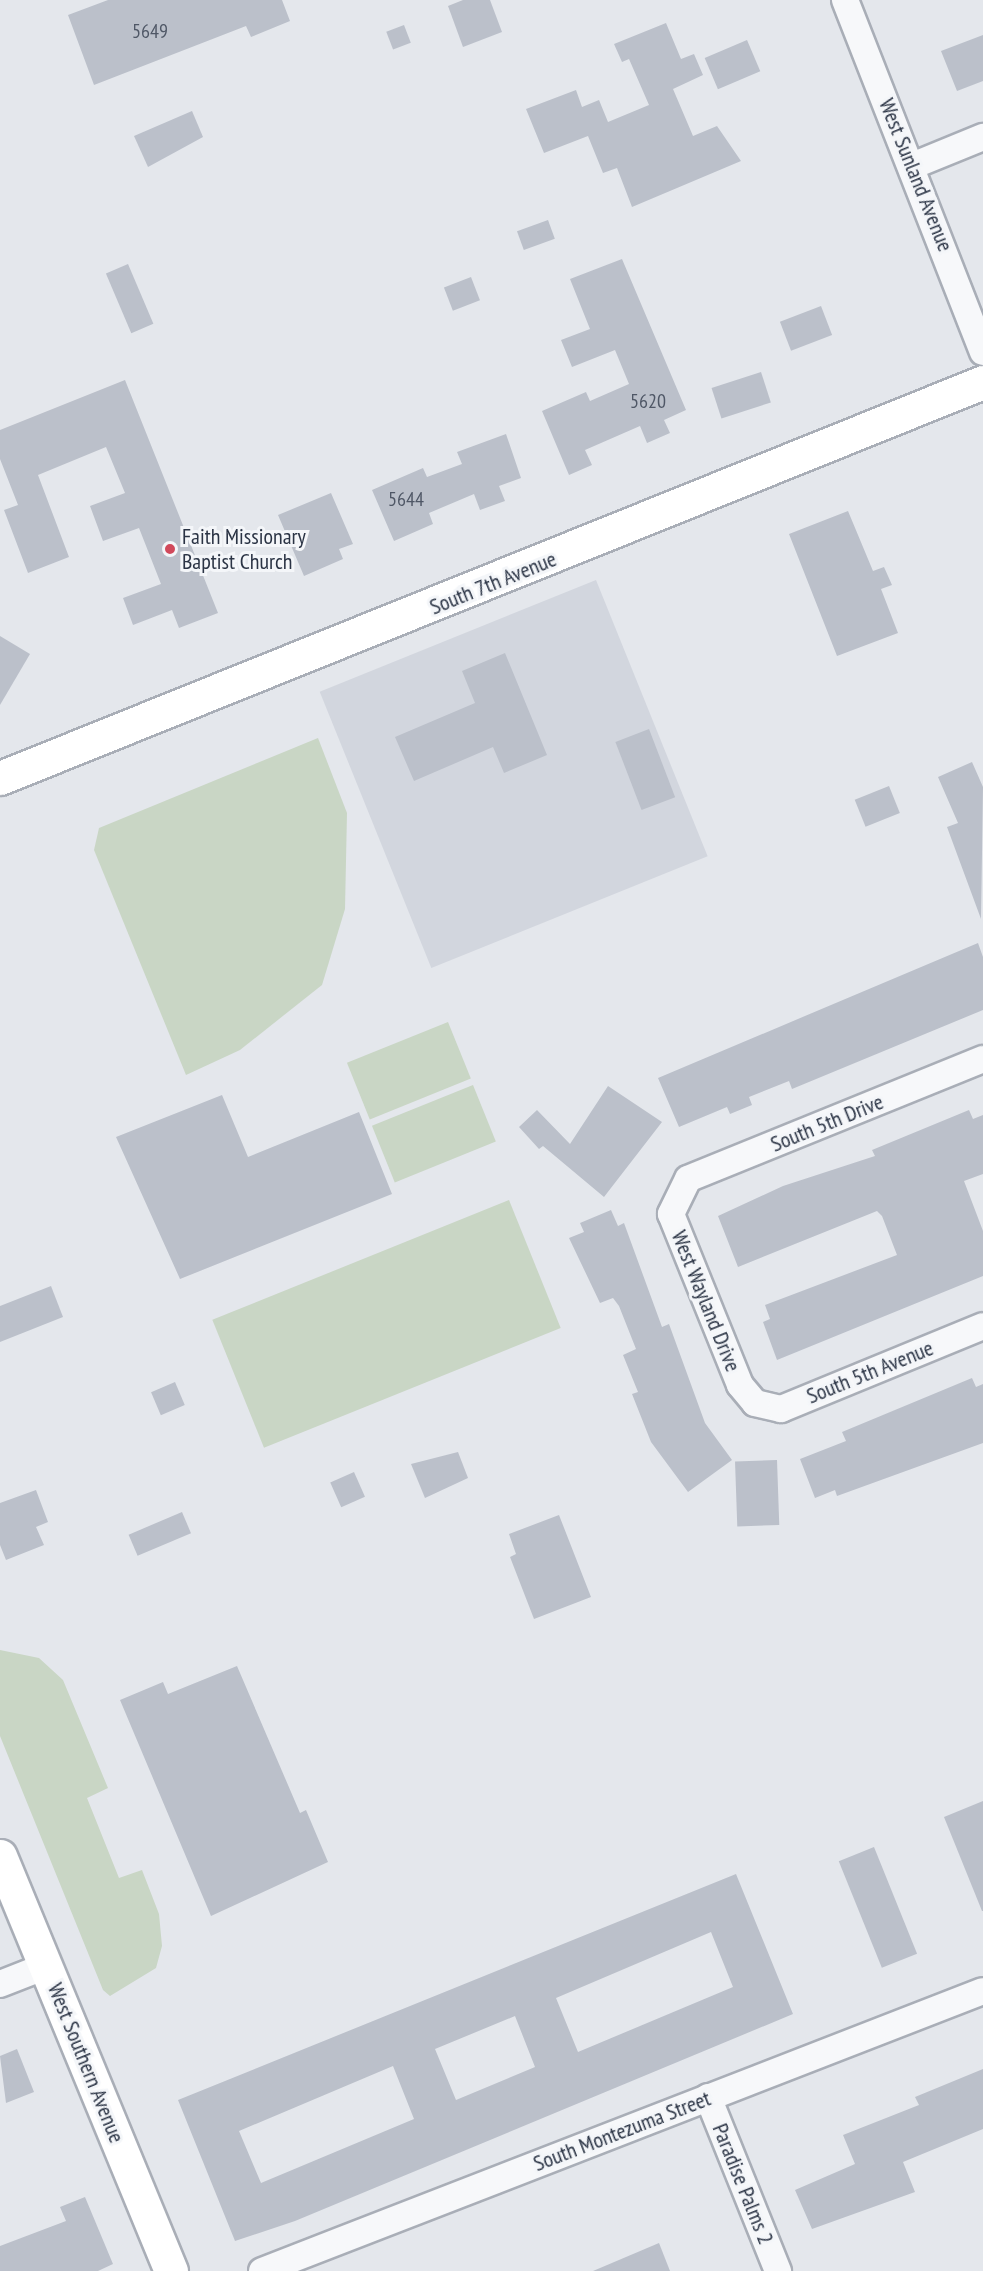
<!DOCTYPE html>
<style>
body{margin:0}
#map{position:relative;width:983px;height:2271px;overflow:hidden;background:#e4e7ec;font-family:"PT Sans Narrow",sans-serif}
div>[style]{position:absolute}
[style*='--x']{left:calc(var(--x)*1px);top:calc(var(--y)*1px);width:calc(var(--w)*1px);rotate:calc(var(--a)*1deg)}
.built>*{inset:0;background:#d2d6de;transform-origin:0 0}
.green>*{inset:0;background:#c9d6c5;transform-origin:0 0}
.building>*{inset:0;background:#bbc0ca;transform-origin:0 0}
.roads{filter:drop-shadow(2px 0 #a9aeb7) drop-shadow(-2px 0 #a9aeb7) drop-shadow(0 2px #a9aeb7) drop-shadow(0 -2px #a9aeb7)}
.street>*{height:26px;margin:-13px;padding:0 13px;transform-origin:13px;border-radius:13px;background:#f7f8fa}
.secondary>*{height:33px;margin:-16.5px;padding:0 16.5px;transform-origin:16.5px;border-radius:16.5px;background:#fff}
.dots>*{width:16px;height:16px;translate:-50% -50%;box-sizing:border-box;border:3px solid #f4f6f9;border-radius:50%}
span{translate:-50% -50%;white-space:nowrap;text-align:center;line-height:1.15;-webkit-text-stroke:6px #f4f6f9;paint-order:stroke}
.number-label{font-size:20px;color:#4f5766}
.number-label span{-webkit-text-stroke-width:0}
.street-label{font-size:22px;color:#2b3445}
.poi-label{font-size:22px;color:#2b3445}
.left{translate:0 -50%;text-align:left}
</style>
<div id="map">
<div class="built">
<i style="left:596px;top:580px;width:298px;height:298px;rotate:68deg"></i>
</div>
<div class="green">
<i style="clip-path:polygon(318px 738px,347px 813px,345px 909px,322px 985px,240px 1050px,186px 1075px,94px 850px,99px 828px)"></i>
<i style="left:448px;top:1022px;width:61px;height:109px;rotate:68deg"></i>
<i style="left:473px;top:1085px;width:61px;height:109px;rotate:68deg"></i>
<i style="left:509px;top:1200px;width:138px;height:320px;rotate:68deg"></i>
<i style="clip-path:polygon(0 1650px,39px 1658px,63px 1680px,108px 1788px,87px 1798px,119px 1878px,142px 1870px,159px 1914px,162px 1946px,156px 1968px,110px 1996px,103px 1990px,0 1736px)"></i>
</div>
<div class="building">
<i style="clip-path:polygon(108px 0,282px 0,290px 21px,251px 37px,246px 26px,94px 85px,68px 15px)"></i>
<i style="clip-path:polygon(463px 0,490px 0,502px 32px,463px 47px,448px 6px)"></i>
<i style="clip-path:polygon(666px 23px,681px 59px,694px 54px,703px 75px,673px 89px,693px 136px,717px 126px,741px 161px,632px 207px,617px 168px,603px 173px,588px 136px,544px 153px,526px 109px,576px 90px,582px 107px,599px 100px,608px 122px,649px 105px,629px 59px,622px 62px,614px 44px)"></i>
<i style="left:404px;top:25px;width:19px;height:19px;rotate:69deg"></i>
<i style="clip-path:polygon(983px 35px,983px 81px,957px 91px,941px 51px)"></i>
<i style="left:747px;top:40px;width:34px;height:46px;rotate:67deg"></i>
<i style="clip-path:polygon(192px 111px,203px 137px,148px 167px,134px 136px)"></i>
<i style="left:548px;top:220px;width:20px;height:33px;rotate:70deg"></i>
<i style="clip-path:polygon(622px 259px,686px 410px,664px 420px,670px 433px,647px 443px,640px 426px,585px 450px,592px 465px,569px 475px,542px 411px,586px 392px,590px 401px,629px 384px,615px 350px,572px 367px,561px 340px,590px 329px,570px 279px)"></i>
<i style="left:128px;top:264px;width:65px;height:24px;rotate:67deg"></i>
<i style="left:471px;top:277px;width:25px;height:29px;rotate:69deg"></i>
<i style="left:821px;top:306px;width:31px;height:44px;rotate:69deg"></i>
<i style="left:761px;top:372px;width:32px;height:52px;rotate:72deg"></i>
<i style="clip-path:polygon(125px 380px,218px 613px,179px 628px,172px 610px,133px 625px,123px 598px,161px 584px,139px 528px,103px 541px,90px 506px,125px 493px,106px 447px,38px 475px,69px 557px,28px 573px,4px 510px,18px 505px,0 459px,0 430px)"></i>
<i style="clip-path:polygon(506px 434px,521px 478px,499px 486px,505px 501px,480px 510px,474px 494px,429px 513px,433px 524px,394px 541px,372px 490px,423px 468px,427px 477px,462px 464px,457px 452px)"></i>
<i style="clip-path:polygon(331px 493px,353px 544px,339px 549px,343px 559px,304px 576px,278px 515px)"></i>
<i style="clip-path:polygon(848px 511px,873px 571px,884px 567px,892px 585px,881px 589px,898px 633px,837px 656px,789px 534px)"></i>
<i style="clip-path:polygon(0 636px,30px 654px,0 705px)"></i>
<i style="clip-path:polygon(505px 653px,547px 755px,504px 773px,493px 747px,414px 781px,395px 737px,475px 703px,462px 671px)"></i>
<i style="left:649px;top:729px;width:73px;height:36px;rotate:69deg"></i>
<i style="clip-path:polygon(972px 762px,983px 787px,981px 919px,947px 827px,958px 823px,938px 777px)"></i>
<i style="left:889px;top:786px;width:29px;height:37px;rotate:68deg"></i>
<i style="clip-path:polygon(978px 943px,983px 957px,983px 1010px,792px 1089px,789px 1081px,749px 1097px,752px 1105px,730px 1114px,727px 1107px,679px 1127px,658px 1078px)"></i>
<i style="clip-path:polygon(608px 1086px,662px 1122px,604px 1197px,543px 1146px,539px 1149px,519px 1127px,537px 1110px,570px 1144px)"></i>
<i style="clip-path:polygon(222px 1095px,248px 1157px,359px 1112px,392px 1194px,180px 1279px,116px 1137px)"></i>
<i style="clip-path:polygon(969px 1110px,973px 1119px,983px 1115px,983px 1174px,964px 1181px,983px 1231px,983px 1276px,777px 1360px,763px 1322px,770px 1319px,765px 1305px,897px 1255px,882px 1216px,877px 1211px,738px 1267px,718px 1216px,783px 1186px,875px 1156px,872px 1150px)"></i>
<i style="clip-path:polygon(611px 1210px,618px 1226px,624px 1223px,662px 1327px,669px 1324px,705px 1423px,732px 1460px,688px 1492px,651px 1442px,632px 1394px,638px 1392px,623px 1355px,636px 1349px,619px 1306px,613px 1298px,600px 1303px,569px 1238px,584px 1232px,580px 1223px)"></i>
<i style="clip-path:polygon(51px 1286px,63px 1317px,0 1342px,0 1306px)"></i>
<i style="clip-path:polygon(972px 1378px,976px 1387px,983px 1384px,983px 1443px,837px 1496px,835px 1490px,815px 1498px,800px 1459px,846px 1441px,842px 1432px)"></i>
<i style="left:175px;top:1382px;width:25px;height:26px;rotate:67deg"></i>
<i style="clip-path:polygon(458px 1452px,468px 1478px,425px 1498px,411px 1464px)"></i>
<i style="left:777px;top:1460px;width:65px;height:42px;rotate:88deg"></i>
<i style="left:354px;top:1472px;width:27px;height:26px;rotate:66deg"></i>
<i style="clip-path:polygon(36px 1490px,48px 1522px,36px 1527px,44px 1545px,6px 1560px,0 1545px,0 1503px)"></i>
<i style="left:182px;top:1512px;width:23px;height:58px;rotate:67deg"></i>
<i style="clip-path:polygon(559px 1515px,591px 1597px,534px 1619px,510px 1557px,516px 1554px,509px 1534px)"></i>
<i style="clip-path:polygon(237px 1666px,300px 1813px,306px 1810px,328px 1862px,211px 1916px,120px 1700px,163px 1682px,168px 1694px)"></i>
<i style="clip-path:polygon(983px 1801px,983px 1911px,982px 1911px,944px 1817px)"></i>
<i style="left:874px;top:1847px;width:115px;height:38px;rotate:68deg"></i>
<i style="clip-path:polygon(evenodd,736px 1874px,793px 2014px,295px 2221px,235px 2241px,178px 2100px,736px 1874px,711px 1932px,733px 1987px,578px 2052px,556px 1998px,711px 1932px,736px 1874px,515px 2016px,535px 2067px,456px 2100px,435px 2049px,515px 2016px,736px 1874px,393px 2066px,414px 2119px,261px 2183px,239px 2131px,393px 2066px)"></i>
<i style="clip-path:polygon(17px 2049px,34px 2092px,6px 2103px,0 2056px)"></i>
<i style="clip-path:polygon(983px 2069px,983px 2129px,903px 2162px,915px 2192px,812px 2229px,795px 2190px,855px 2164px,843px 2135px,919px 2105px,915px 2097px)"></i>
<i style="clip-path:polygon(85px 2197px,113px 2264px,98px 2271px,0 2271px,0 2246px,66px 2221px,60px 2207px)"></i>
<i style="clip-path:polygon(659px 2243px,670px 2271px,593px 2271px)"></i>
</div>
<div class="roads">
<div class="street">
<i style="--x:845;--y:0;--w:378;--a:68.6"></i>
<i style="--x:912;--y:166;--w:77;--a:-22.2"></i>
<i style="--x:983;--y:1059;--w:318;--a:157.9"></i>
<i style="--x:688;--y:1179;--w:39;--a:116"></i>
<i style="--x:671;--y:1214;--w:184;--a:68"></i>
<i style="--x:740;--y:1385;--w:23;--a:50"></i>
<i style="--x:755;--y:1403;--w:27;--a:13"></i>
<i style="--x:781;--y:1409;--w:218;--a:-22.3"></i>
<i style="--x:0;--y:1984;--w:49;--a:-21.4"></i>
<i style="--x:708;--y:2097;--w:188;--a:68.1"></i>
<i style="--x:262;--y:2271;--w:773;--a:-21.22"></i>
</div>
<div class="secondary">
<i style="--x:0;--y:778;--w:1060;--a:-21.94"></i>
<i style="--x:0;--y:1856;--w:449;--a:67.6"></i>
</div>
</div>
<div class="dots">
<i style="left:170px;top:549px;background:#d1495b"></i>
</div>
<div class="number-label">
<span style="left:150px;top:31px">5649</span>
<span style="left:648px;top:401px">5620</span>
<span style="left:406px;top:499px">5644</span>
</div>
<div class="street-label">
<span style="left:916px;top:175px;rotate:68deg">West Sunland Avenue</span>
<span style="left:493px;top:583px;rotate:-22deg">South 7th Avenue</span>
<span style="left:827px;top:1123px;rotate:-22deg">South 5th Drive</span>
<span style="left:706px;top:1301px;rotate:68deg">West Wayland Drive</span>
<span style="left:870px;top:1372px;rotate:-22deg">South 5th Avenue</span>
<span style="left:86px;top:2063px;rotate:68deg">West Southern Avenue</span>
<span style="left:622px;top:2131px;rotate:-21deg">South Montezuma Street</span>
<span style="left:743px;top:2184px;rotate:68deg">Paradise Palms 2</span>
</div>
<div class="poi-label">
<span class="left" style="left:182px;top:549px">Faith Missionary<br>Baptist Church</span>
</div>
</div>
